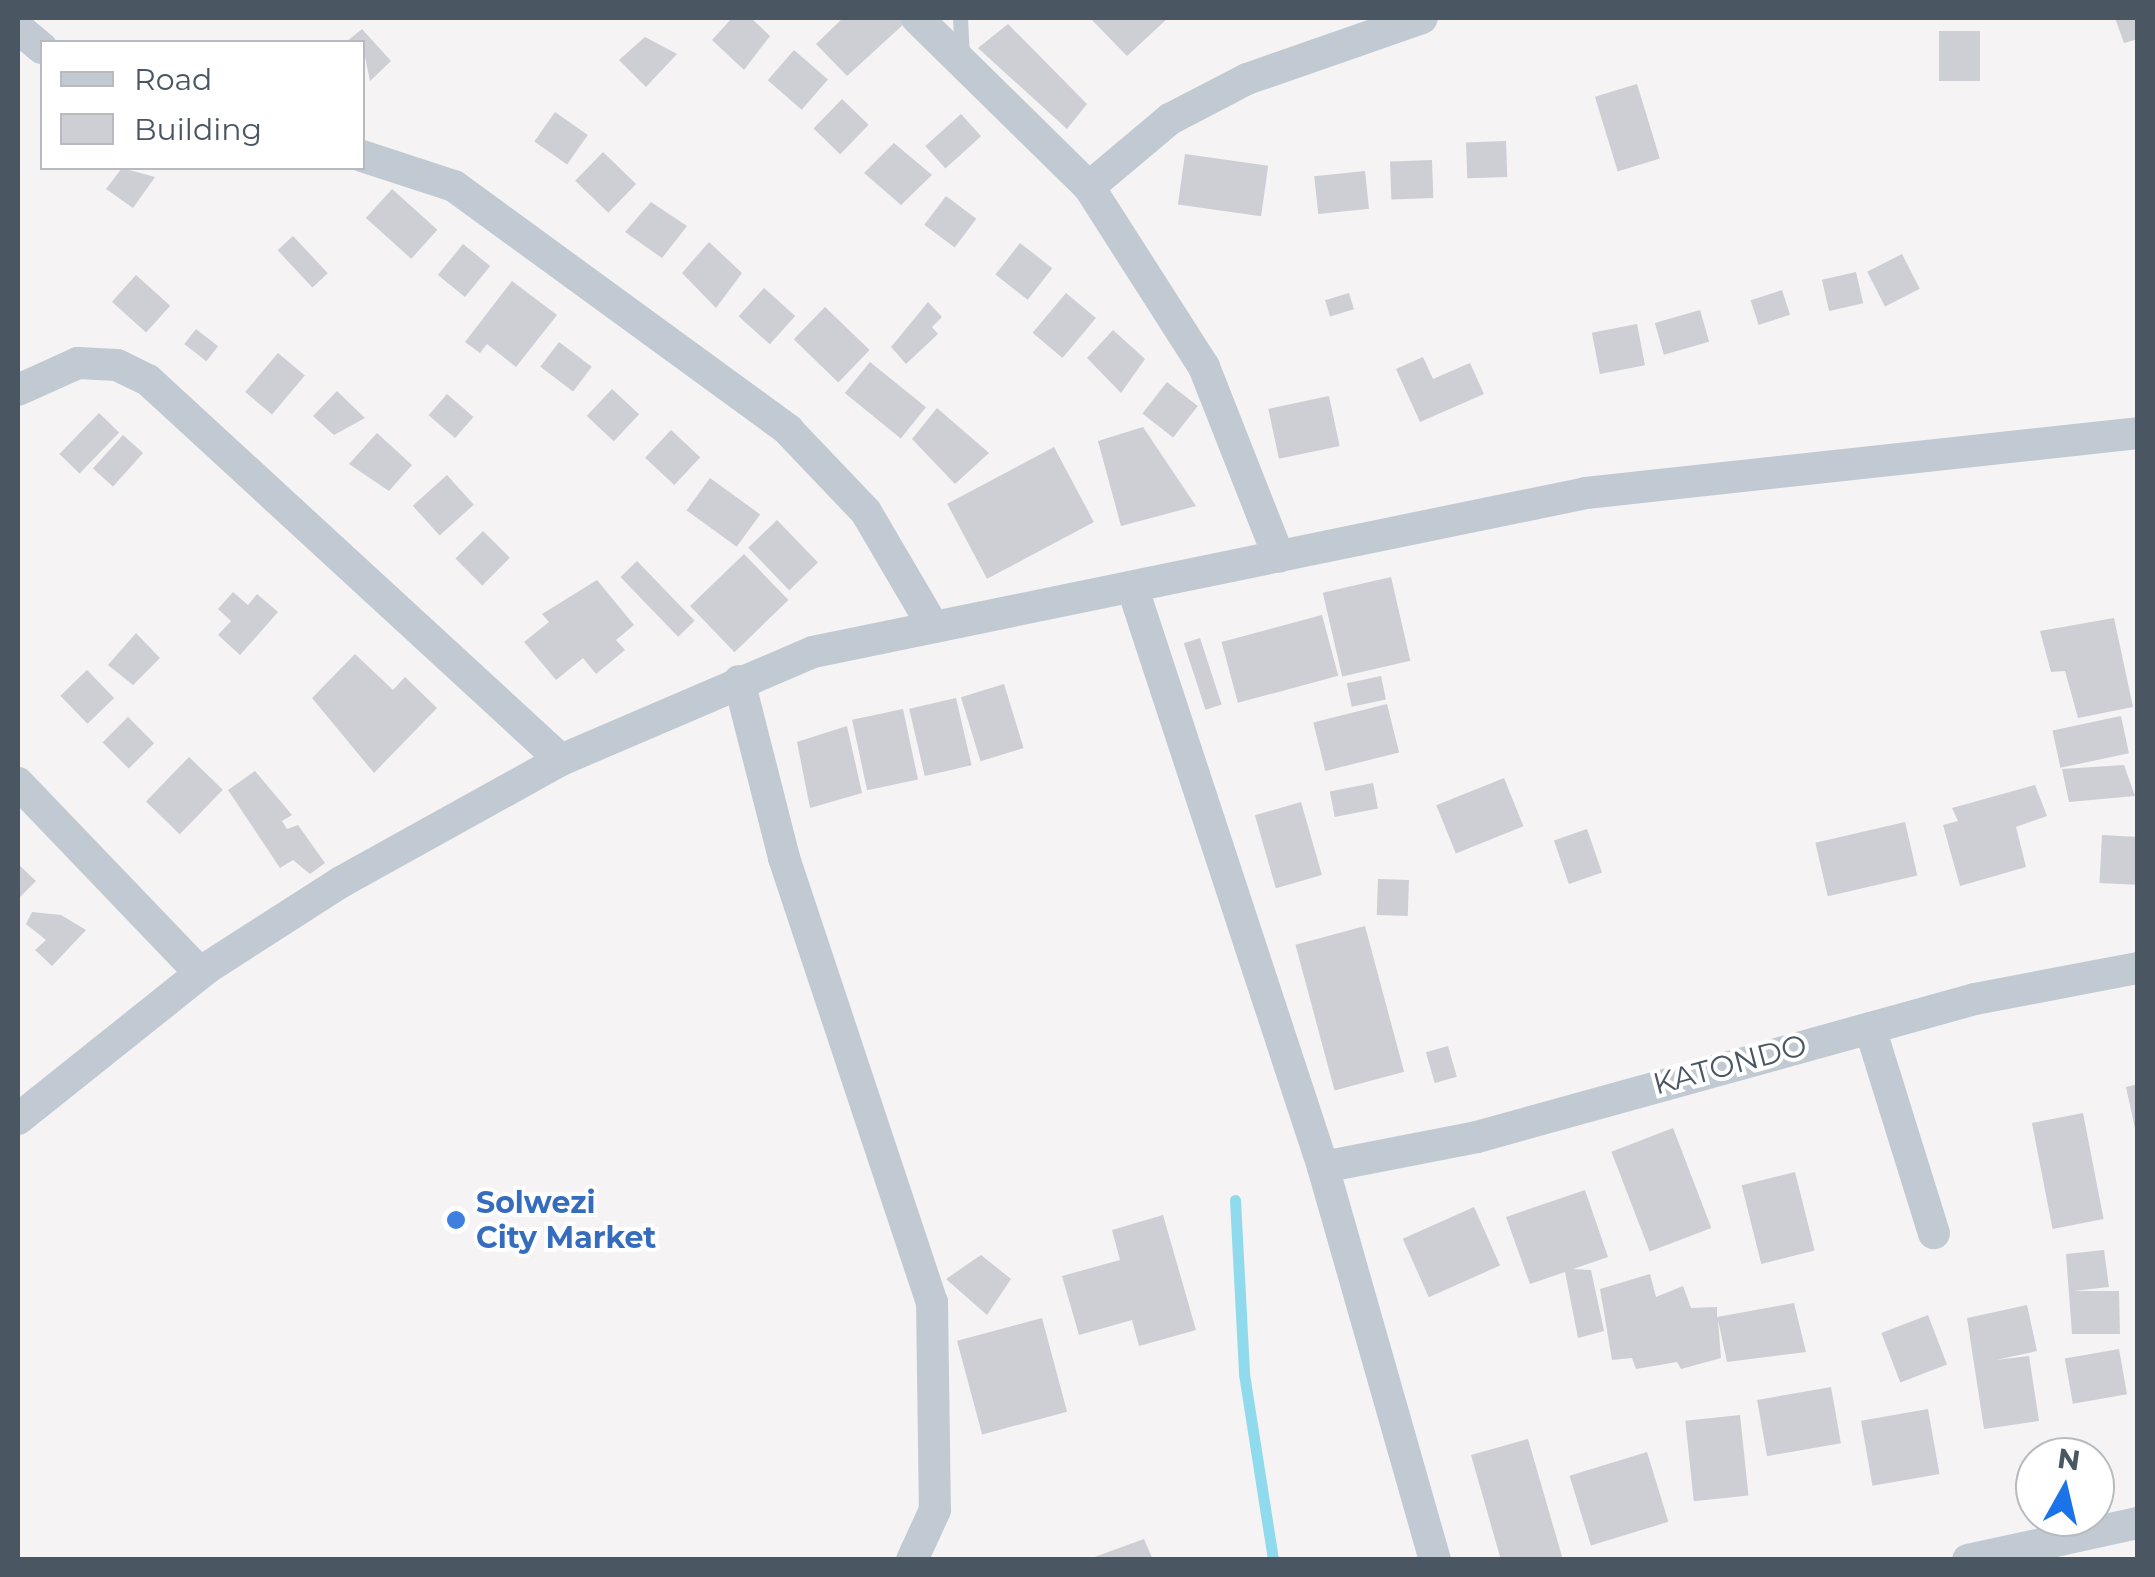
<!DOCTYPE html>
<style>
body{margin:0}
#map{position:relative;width:2155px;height:1577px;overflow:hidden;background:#f5f3f3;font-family:Montserrat,sans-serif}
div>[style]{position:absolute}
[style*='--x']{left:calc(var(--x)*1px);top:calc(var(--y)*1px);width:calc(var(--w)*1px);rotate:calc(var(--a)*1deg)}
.stream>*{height:11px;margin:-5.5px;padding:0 5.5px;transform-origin:5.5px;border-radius:5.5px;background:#90daee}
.building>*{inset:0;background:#cdcfd5;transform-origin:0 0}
.lane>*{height:15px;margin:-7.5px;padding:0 7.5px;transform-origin:7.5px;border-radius:7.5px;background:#c1cad2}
.street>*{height:32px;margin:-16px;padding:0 16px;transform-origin:16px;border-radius:16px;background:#c1cad2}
.dots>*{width:28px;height:28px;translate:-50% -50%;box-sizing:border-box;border:5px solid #fff;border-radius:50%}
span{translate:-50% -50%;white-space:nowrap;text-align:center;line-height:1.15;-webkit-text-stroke:8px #fff;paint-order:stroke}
.street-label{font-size:30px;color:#4a5661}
.shop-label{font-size:30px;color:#366cbe;font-weight:700}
.left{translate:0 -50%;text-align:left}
.frame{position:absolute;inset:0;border:20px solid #4a5661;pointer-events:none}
.legend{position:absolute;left:40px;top:40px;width:325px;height:130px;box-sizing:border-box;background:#fff;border:2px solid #b7bbc0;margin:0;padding:12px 18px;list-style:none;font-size:30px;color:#4a5661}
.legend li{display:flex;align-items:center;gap:20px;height:50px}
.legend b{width:50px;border:2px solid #b7bbc0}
.north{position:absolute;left:2015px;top:1437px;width:100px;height:100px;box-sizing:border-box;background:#fff;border:2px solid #b7bbc0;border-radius:50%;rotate:8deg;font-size:28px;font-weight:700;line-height:40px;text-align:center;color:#4a5661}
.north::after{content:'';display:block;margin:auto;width:35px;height:45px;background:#1a73e8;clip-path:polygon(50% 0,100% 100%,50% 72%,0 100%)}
</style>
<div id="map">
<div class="stream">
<i style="--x:1235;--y:1200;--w:174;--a:87"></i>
<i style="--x:1244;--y:1374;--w:188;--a:81.1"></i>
</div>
<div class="building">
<i style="clip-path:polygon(732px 18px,751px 18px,770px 36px,744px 70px,712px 40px)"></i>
<i style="clip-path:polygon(843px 18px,898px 18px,905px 23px,847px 76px,816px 44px)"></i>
<i style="clip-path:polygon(1090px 18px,1168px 18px,1127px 56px)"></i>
<i style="clip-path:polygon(2115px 18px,2138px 18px,2138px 39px,2124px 43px)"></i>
<i style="clip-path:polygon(1008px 24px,1087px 104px,1067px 129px,978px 48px)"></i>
<i style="clip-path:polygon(362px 29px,391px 61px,370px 81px,362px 42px,346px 42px)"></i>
<i style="left:1939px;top:31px;width:41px;height:50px"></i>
<i style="clip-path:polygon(645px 37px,677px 54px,646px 87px,619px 60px)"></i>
<i style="left:794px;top:50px;width:45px;height:40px;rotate:41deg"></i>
<i style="left:1637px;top:84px;width:78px;height:44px;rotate:73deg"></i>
<i style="left:842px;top:99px;width:37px;height:41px;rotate:44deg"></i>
<i style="left:555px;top:112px;width:40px;height:36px;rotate:35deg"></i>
<i style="left:961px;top:114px;width:30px;height:48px;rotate:48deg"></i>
<i style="left:1506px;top:141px;width:36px;height:40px;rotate:88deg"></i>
<i style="clip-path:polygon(894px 143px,932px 175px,901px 205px,864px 173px)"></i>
<i style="left:603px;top:152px;width:46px;height:40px;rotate:44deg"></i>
<i style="left:1185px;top:154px;width:84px;height:51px;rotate:8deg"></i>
<i style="left:1432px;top:160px;width:38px;height:42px;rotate:88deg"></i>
<i style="clip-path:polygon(122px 168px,155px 177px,133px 208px,106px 189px)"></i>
<i style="left:1365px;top:171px;width:38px;height:51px;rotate:84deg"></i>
<i style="left:392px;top:189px;width:61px;height:39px;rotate:42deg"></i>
<i style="left:946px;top:196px;width:38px;height:36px;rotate:37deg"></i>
<i style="clip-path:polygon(651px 202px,687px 226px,662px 258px,625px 232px)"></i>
<i style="left:293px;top:236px;width:51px;height:21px;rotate:47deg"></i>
<i style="clip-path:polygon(709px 242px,742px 273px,716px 308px,682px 273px)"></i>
<i style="left:1020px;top:243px;width:41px;height:40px;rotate:38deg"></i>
<i style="left:463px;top:244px;width:35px;height:40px;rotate:39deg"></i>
<i style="left:1902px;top:254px;width:39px;height:39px;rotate:63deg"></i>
<i style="left:1856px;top:272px;width:32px;height:35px;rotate:77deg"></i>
<i style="left:136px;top:275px;width:46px;height:36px;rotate:42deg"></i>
<i style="clip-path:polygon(512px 281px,557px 315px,516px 367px,487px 344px,480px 353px,465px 342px)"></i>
<i style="left:764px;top:288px;width:42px;height:38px;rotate:42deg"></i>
<i style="left:1782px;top:290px;width:26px;height:33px;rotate:72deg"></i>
<i style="left:1066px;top:293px;width:39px;height:52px;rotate:40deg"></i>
<i style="left:1349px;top:293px;width:17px;height:25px;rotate:73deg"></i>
<i style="clip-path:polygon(928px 302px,942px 317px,932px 327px,938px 334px,906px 364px,891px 347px)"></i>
<i style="left:825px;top:307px;width:62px;height:45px;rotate:44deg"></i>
<i style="left:1700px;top:310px;width:33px;height:47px;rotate:74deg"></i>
<i style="left:1637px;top:324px;width:42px;height:46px;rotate:79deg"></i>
<i style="left:196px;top:329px;width:28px;height:19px;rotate:38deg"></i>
<i style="clip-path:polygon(1113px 330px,1145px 359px,1121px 393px,1087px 358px)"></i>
<i style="left:559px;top:342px;width:41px;height:31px;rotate:37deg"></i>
<i style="left:278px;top:353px;width:35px;height:51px;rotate:40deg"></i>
<i style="clip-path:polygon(1423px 357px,1433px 379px,1470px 363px,1484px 394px,1420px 422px,1396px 369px)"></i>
<i style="left:870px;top:362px;width:72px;height:40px;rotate:39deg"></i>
<i style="left:1167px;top:382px;width:39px;height:40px;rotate:38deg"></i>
<i style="left:612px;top:389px;width:37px;height:37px;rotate:43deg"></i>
<i style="clip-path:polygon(337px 391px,365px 418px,334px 435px,313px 416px)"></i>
<i style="left:447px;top:394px;width:35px;height:28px;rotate:41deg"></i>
<i style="left:1329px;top:396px;width:51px;height:62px;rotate:78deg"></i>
<i style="clip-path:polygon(937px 408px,989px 453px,955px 484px,912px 439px)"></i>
<i style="left:99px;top:413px;width:28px;height:57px;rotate:44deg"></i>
<i style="clip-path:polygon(1143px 427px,1196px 506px,1121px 526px,1098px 441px)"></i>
<i style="left:671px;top:430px;width:40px;height:38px;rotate:43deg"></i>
<i style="clip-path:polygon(377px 433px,412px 465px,389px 491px,349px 464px)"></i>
<i style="left:123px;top:435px;width:27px;height:45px;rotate:42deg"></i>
<i style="left:1054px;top:447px;width:85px;height:121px;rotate:62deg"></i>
<i style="left:447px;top:475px;width:40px;height:46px;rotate:48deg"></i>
<i style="left:710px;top:478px;width:62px;height:40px;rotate:36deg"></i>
<i style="left:777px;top:520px;width:59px;height:40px;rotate:46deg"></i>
<i style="left:483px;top:531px;width:38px;height:39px;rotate:45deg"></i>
<i style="left:744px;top:554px;width:64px;height:75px;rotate:46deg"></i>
<i style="left:637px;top:561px;width:83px;height:23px;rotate:46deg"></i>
<i style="left:1391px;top:577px;width:86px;height:70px;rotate:77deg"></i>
<i style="clip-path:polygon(597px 580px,634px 625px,616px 640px,625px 650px,596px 674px,583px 658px,556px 680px,524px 642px,549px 622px,542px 614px)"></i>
<i style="clip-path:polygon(233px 592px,248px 605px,257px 594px,278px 612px,240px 655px,218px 635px,231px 621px,218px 609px)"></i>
<i style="left:1322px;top:615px;width:63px;height:104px;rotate:75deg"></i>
<i style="clip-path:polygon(2114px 618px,2133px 707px,2078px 718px,2065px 671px,2051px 672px,2040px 631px)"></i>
<i style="clip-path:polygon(136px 633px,160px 658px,133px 685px,108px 665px)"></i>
<i style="left:1200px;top:638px;width:70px;height:17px;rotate:72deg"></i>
<i style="clip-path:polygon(355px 654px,393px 690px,405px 677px,437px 708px,374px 773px,312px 698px)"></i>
<i style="left:87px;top:670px;width:39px;height:37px;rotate:46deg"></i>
<i style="left:1381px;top:676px;width:24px;height:35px;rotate:78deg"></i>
<i style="left:1004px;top:684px;width:67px;height:45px;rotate:73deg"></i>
<i style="left:956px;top:698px;width:69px;height:48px;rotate:77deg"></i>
<i style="left:1387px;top:704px;width:50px;height:76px;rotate:76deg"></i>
<i style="left:903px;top:709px;width:72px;height:52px;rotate:78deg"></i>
<i style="left:2121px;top:716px;width:38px;height:70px;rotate:78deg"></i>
<i style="left:128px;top:717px;width:37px;height:36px;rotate:45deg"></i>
<i style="clip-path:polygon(847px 726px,862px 793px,810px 808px,797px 742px)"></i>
<i style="left:189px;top:757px;width:47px;height:62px;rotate:44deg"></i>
<i style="clip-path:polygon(2124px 765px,2135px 796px,2069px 802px,2062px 769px)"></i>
<i style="clip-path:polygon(255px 771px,292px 815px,282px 821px,287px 829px,298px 825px,325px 863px,310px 874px,293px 860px,280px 868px,228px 790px)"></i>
<i style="left:1504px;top:778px;width:52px;height:73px;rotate:68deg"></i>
<i style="left:1373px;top:783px;width:26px;height:44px;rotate:79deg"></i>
<i style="clip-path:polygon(2035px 785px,2047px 816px,2016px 827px,2026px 867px,1960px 886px,1943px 825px,1958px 821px,1952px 808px)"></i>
<i style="left:1301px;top:802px;width:76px;height:48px;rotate:74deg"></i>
<i style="left:1905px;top:822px;width:55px;height:92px;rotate:77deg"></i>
<i style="left:1587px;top:829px;width:46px;height:35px;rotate:71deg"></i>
<i style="left:2102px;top:835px;width:36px;height:48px;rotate:3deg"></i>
<i style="clip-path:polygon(18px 864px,36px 881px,18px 899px)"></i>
<i style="left:1378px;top:879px;width:31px;height:36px;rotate:2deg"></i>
<i style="clip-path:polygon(32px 912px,61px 915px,86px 930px,52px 966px,35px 950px,46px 940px,26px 924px)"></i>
<i style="left:1365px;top:926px;width:151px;height:72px;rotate:75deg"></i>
<i style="left:1448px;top:1046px;width:32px;height:23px;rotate:74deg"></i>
<i style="clip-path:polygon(2138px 1084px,2138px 1133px,2136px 1133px,2126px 1087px)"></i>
<i style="left:2083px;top:1113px;width:108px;height:52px;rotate:79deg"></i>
<i style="left:1673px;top:1128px;width:107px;height:66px;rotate:69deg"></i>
<i style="left:1795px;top:1172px;width:81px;height:55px;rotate:76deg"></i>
<i style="clip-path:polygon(1585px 1190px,1608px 1257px,1573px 1269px,1591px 1270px,1604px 1331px,1578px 1338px,1565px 1272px,1530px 1284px,1506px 1217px)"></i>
<i style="left:1474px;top:1207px;width:64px;height:78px;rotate:66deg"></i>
<i style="clip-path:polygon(1163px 1215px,1196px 1330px,1139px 1346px,1132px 1320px,1079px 1335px,1062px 1276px,1120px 1260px,1112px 1230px)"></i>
<i style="clip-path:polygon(2104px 1250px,2109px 1287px,2074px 1291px,2119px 1291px,2120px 1334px,2072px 1334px,2066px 1254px)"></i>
<i style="clip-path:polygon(981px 1255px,1011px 1279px,987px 1315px,946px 1279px)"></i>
<i style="clip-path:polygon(1650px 1274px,1656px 1297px,1683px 1286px,1691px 1308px,1717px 1307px,1717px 1317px,1794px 1303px,1806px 1352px,1727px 1362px,1718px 1320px,1721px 1358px,1681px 1369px,1677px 1362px,1636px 1369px,1632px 1358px,1612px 1360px,1600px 1289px)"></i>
<i style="clip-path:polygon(2027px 1305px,2037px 1351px,1996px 1360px,2029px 1356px,2039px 1421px,1984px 1429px,1967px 1318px)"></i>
<i style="left:1928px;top:1315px;width:53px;height:50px;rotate:69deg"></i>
<i style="left:1042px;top:1318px;width:97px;height:88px;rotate:75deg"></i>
<i style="left:2119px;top:1349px;width:46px;height:55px;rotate:80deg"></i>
<i style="left:1831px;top:1387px;width:57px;height:75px;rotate:80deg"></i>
<i style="left:1928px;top:1409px;width:66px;height:68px;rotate:80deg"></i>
<i style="left:1740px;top:1415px;width:81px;height:55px;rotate:84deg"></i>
<i style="clip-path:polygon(1528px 1439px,1563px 1560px,1501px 1560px,1471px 1455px)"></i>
<i style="left:1647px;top:1452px;width:73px;height:81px;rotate:73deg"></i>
<i style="clip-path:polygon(1144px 1539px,1153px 1560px,1090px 1560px,1089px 1559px)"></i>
</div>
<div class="lane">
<i style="--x:960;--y:18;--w:40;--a:87.1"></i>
</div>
<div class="street">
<i style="--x:917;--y:18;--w:241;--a:44.5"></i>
<i style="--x:1089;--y:187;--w:214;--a:57.4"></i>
<i style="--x:1204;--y:367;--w:204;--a:68.5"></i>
<i style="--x:18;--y:28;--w:31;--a:40"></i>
<i style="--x:362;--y:156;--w:97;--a:18.1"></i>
<i style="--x:454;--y:186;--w:414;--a:36.1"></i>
<i style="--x:788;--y:430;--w:113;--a:46.4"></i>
<i style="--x:866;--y:512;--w:132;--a:59.6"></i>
<i style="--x:1089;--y:187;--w:106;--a:-40"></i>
<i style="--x:1170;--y:119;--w:87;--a:-27.5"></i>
<i style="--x:1247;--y:79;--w:185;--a:-19.2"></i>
<i style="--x:18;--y:390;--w:66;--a:-24.2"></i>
<i style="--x:78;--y:363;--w:39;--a:3"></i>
<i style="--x:117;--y:365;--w:34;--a:26"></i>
<i style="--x:148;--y:380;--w:561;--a:42.62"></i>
<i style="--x:1133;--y:589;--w:608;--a:71.8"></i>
<i style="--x:1323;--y:1167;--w:409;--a:74.1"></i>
<i style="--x:739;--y:681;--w:183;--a:75.7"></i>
<i style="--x:784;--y:858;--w:468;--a:71.6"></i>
<i style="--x:932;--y:1302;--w:208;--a:89.2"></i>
<i style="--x:935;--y:1510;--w:55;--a:114.7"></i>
<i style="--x:18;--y:783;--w:263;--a:46.2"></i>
<i style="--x:1870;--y:1028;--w:215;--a:72.7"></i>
<i style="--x:18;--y:1119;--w:242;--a:-38.6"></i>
<i style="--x:207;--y:968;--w:159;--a:-32.7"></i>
<i style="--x:341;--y:882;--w:252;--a:-29"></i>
<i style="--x:561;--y:760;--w:274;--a:-23.2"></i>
<i style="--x:813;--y:652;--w:789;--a:-11.62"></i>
<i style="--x:1586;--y:493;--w:555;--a:-6.2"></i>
<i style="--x:1323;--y:1167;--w:157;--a:-11"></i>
<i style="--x:1477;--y:1137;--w:517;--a:-15.49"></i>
<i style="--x:1975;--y:999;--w:166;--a:-10.8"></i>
<i style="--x:1968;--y:1560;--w:174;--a:-12.3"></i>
</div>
<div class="dots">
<i style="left:456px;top:1220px;background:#3f7fe0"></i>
</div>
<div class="street-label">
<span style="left:1730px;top:1065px;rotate:-15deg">KATONDO</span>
</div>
<div class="shop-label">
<span class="left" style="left:476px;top:1220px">Solwezi<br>City Market</span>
</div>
<div class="frame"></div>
<ul class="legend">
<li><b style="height:12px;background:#c1cad2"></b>Road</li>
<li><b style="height:28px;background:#cdcfd5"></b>Building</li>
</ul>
<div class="north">N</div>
</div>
